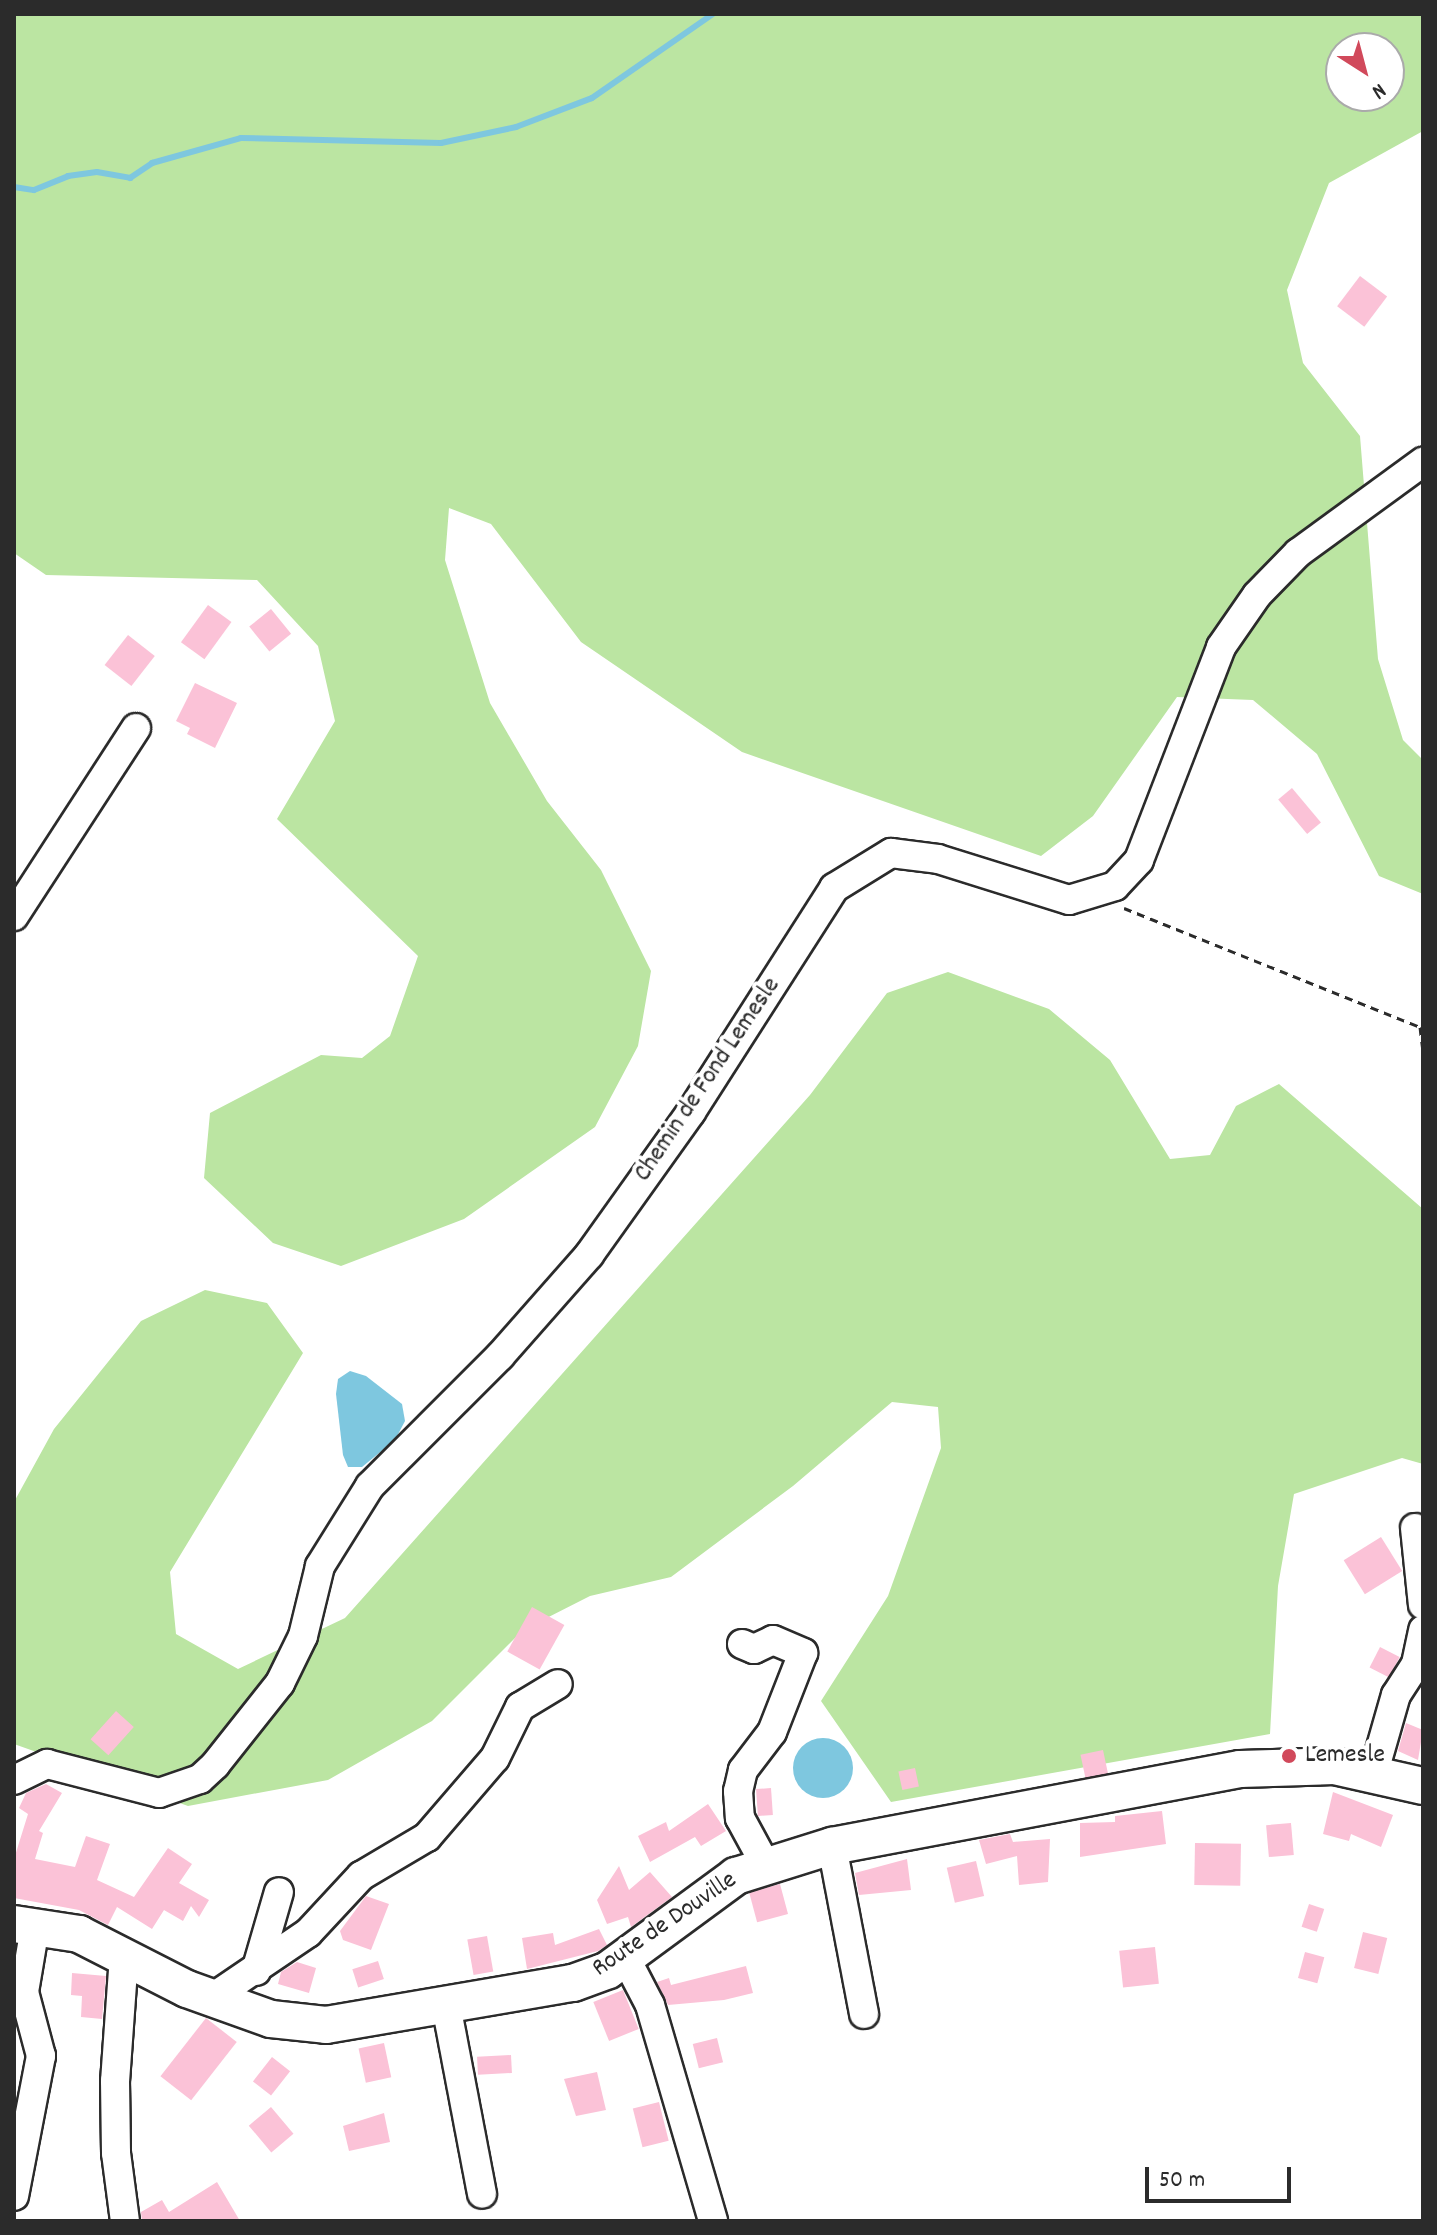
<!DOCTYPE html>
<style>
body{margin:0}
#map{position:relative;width:1437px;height:2235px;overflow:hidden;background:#fff;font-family:Dekko,sans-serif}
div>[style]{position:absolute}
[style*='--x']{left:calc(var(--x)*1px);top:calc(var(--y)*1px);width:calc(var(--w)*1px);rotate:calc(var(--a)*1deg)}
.green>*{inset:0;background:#bbe5a2}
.water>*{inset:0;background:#7ec7df}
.round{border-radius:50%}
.stream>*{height:6px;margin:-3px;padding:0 3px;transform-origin:3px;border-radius:3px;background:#7ec7df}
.building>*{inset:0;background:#fbc2d7;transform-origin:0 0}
.path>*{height:3px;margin-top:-1.5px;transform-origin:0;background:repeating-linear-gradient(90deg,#2b2b2b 0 8px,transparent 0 14px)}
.roads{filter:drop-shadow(2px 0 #2b2b2b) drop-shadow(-2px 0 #2b2b2b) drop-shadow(0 2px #2b2b2b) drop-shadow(0 -2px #2b2b2b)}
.minor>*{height:28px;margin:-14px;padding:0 14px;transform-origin:14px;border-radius:14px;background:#fff}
.major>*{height:36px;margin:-18px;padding:0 18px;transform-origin:18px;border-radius:18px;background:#fff}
.dots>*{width:22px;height:22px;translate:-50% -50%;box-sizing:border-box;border:4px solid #fff;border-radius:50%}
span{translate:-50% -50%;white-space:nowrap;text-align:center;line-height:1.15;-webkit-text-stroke:8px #fff;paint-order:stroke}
.street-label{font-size:26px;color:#2b2b2b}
.poi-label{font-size:26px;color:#2b2b2b}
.left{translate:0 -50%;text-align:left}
.frame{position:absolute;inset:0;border:16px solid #2b2b2b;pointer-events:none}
.north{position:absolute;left:1325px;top:32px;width:80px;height:80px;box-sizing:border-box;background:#fff;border:2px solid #aaa;border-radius:50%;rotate:144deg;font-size:22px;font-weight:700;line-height:32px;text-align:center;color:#2b2b2b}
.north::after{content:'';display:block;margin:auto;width:28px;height:36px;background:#d1495b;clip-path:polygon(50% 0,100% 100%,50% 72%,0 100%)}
.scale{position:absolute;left:1145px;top:2167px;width:146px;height:36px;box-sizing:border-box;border:4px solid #2b2b2b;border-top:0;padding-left:10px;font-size:24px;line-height:28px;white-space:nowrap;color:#2b2b2b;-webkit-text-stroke:6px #fff;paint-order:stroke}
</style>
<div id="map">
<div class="green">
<i style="clip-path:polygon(evenodd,14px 14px,1423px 14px,1423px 131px,1329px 183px,1287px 290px,1303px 363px,1360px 436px,1378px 659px,1403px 740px,1423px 760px,1423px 894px,1379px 876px,1317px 754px,1253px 700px,1177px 697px,1093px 816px,1041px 856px,742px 752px,581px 642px,491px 524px,449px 508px,445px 560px,490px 703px,547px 801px,601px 870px,651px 971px,638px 1046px,595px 1127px,464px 1219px,341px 1266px,273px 1243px,204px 1178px,210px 1113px,321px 1055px,362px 1058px,390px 1036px,418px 956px,277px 819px,335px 721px,318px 646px,257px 580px,46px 575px,14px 553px,14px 14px,1341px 48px,1389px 48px,1389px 96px,1341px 96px,1341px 48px)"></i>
<i style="clip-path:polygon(948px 972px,1049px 1009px,1110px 1060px,1170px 1159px,1210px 1155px,1236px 1106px,1279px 1084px,1423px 1209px,1423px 1464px,1402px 1458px,1294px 1494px,1278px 1586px,1270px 1734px,891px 1802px,821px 1701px,888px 1596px,941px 1448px,938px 1407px,892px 1402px,793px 1486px,671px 1577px,590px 1596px,523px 1630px,432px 1721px,328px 1780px,188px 1806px,14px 1744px,14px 1502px,54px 1429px,141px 1321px,205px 1290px,267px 1303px,303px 1353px,170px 1572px,176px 1634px,238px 1669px,345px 1618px,810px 1095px,887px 993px)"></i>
</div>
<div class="water">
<i style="clip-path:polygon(350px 1371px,366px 1376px,402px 1404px,405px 1421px,395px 1440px,362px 1467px,348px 1467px,343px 1455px,336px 1394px,338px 1379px)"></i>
<i class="round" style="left:793px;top:1738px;width:60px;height:60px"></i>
</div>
<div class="stream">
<i style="--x:14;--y:187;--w:20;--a:9"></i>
<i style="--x:34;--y:190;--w:37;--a:-22"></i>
<i style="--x:68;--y:176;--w:29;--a:-8"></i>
<i style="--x:97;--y:172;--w:34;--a:10"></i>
<i style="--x:130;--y:178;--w:27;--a:-34"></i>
<i style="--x:152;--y:163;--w:92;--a:-15.7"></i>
<i style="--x:241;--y:138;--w:200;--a:1.4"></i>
<i style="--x:441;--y:143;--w:77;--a:-12"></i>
<i style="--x:516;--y:127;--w:81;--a:-20.9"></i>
<i style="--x:592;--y:98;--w:147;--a:-34.8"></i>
</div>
<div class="building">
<i style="left:1360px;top:276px;width:34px;height:38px;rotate:37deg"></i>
<i style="left:208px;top:605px;width:29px;height:46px;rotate:36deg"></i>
<i style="left:271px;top:609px;width:32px;height:28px;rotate:51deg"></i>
<i style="left:128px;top:635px;width:34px;height:38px;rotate:38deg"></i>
<i style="clip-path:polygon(195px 683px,237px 703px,215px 748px,187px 734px,190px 728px,176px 721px)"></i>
<i style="left:1292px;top:788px;width:45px;height:18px;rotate:50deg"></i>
<i style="left:1381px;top:1537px;width:40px;height:44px;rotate:58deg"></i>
<i style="left:532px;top:1607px;width:37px;height:51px;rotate:29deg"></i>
<i style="left:1380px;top:1647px;width:22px;height:23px;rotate:27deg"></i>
<i style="left:116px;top:1711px;width:24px;height:38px;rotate:42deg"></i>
<i style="clip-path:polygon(1406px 1723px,1423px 1730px,1418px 1760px,1398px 1751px)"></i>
<i style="left:1103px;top:1750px;width:24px;height:23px;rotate:78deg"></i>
<i style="left:915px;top:1768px;width:19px;height:17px;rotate:78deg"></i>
<i style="clip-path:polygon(46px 1784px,62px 1793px,39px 1831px,43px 1833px,35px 1859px,75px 1867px,86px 1836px,110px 1844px,97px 1880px,134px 1897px,168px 1848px,192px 1864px,179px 1883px,209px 1900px,199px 1917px,191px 1906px,183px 1921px,164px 1910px,152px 1929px,117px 1907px,108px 1925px,79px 1910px,14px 1898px,14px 1859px,28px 1814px,19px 1808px,26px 1793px)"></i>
<i style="left:771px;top:1788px;width:27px;height:15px;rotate:86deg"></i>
<i style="clip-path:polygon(1333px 1792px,1393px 1815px,1381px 1847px,1351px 1834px,1349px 1841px,1323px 1834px)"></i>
<i style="clip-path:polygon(708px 1804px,726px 1831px,701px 1846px,695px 1837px,650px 1862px,638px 1836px,666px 1822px,669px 1831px)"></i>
<i style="clip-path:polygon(1162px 1811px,1166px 1844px,1080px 1857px,1080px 1823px,1115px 1822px,1115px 1816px)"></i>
<i style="left:1291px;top:1823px;width:32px;height:25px;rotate:85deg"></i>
<i style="clip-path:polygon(1010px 1834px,1013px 1842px,1050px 1839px,1048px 1882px,1019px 1885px,1017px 1856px,986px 1864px,979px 1840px)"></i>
<i style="left:1195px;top:1843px;width:46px;height:42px;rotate:1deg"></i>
<i style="clip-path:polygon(907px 1859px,911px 1890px,859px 1895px,855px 1873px)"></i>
<i style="left:976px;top:1861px;width:36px;height:30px;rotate:77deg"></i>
<i style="clip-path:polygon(619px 1866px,629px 1890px,650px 1872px,672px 1897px,631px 1927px,628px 1917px,607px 1924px,597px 1900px)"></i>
<i style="left:780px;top:1884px;width:31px;height:32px;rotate:75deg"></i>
<i style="clip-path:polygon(366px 1896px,389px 1904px,371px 1950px,343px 1940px,340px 1931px)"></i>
<i style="left:1309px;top:1904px;width:16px;height:24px;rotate:18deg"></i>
<i style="clip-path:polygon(599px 1929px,607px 1945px,598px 1951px,527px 1969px,522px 1938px,553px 1933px,555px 1945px)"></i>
<i style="left:1363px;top:1932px;width:25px;height:37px;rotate:14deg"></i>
<i style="left:487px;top:1936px;width:36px;height:20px;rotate:80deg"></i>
<i style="left:1155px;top:1947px;width:37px;height:36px;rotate:84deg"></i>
<i style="left:1305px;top:1952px;width:20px;height:27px;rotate:15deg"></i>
<i style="left:378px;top:1961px;width:19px;height:27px;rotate:72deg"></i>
<i style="clip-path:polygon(297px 1962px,316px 1968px,309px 1993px,278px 1984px,281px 1972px)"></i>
<i style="clip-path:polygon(746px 1966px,753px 1993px,724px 2000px,668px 2005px,657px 1982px,669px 1978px,671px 1985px)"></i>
<i style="clip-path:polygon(72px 1973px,106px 1976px,102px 2019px,81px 2017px,82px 1996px,71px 1995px)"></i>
<i style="left:623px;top:1990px;width:42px;height:32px;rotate:68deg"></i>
<i style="left:206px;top:2018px;width:39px;height:74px;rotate:38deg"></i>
<i style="left:717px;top:2038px;width:25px;height:25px;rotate:76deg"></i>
<i style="left:384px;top:2043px;width:35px;height:26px;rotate:78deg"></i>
<i style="left:511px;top:2055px;width:18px;height:34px;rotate:87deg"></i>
<i style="left:272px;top:2057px;width:23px;height:31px;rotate:38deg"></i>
<i style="clip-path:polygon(597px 2072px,606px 2110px,576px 2116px,564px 2079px)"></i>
<i style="left:659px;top:2102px;width:40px;height:27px;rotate:76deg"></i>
<i style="left:271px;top:2107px;width:35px;height:29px;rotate:50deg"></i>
<i style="clip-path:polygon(384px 2113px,390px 2142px,349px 2151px,343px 2126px)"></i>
<i style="clip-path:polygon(217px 2182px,240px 2221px,142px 2221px,141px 2212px,162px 2200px,169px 2212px)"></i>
</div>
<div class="path">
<i style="--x:1124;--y:908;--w:319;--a:21.9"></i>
<i style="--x:1420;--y:1027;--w:23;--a:83"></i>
</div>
<div class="roads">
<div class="minor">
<i style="--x:14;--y:916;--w:224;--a:-57"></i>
<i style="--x:1415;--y:1528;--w:77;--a:84.1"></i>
<i style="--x:742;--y:1644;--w:13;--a:23"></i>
<i style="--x:754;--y:1649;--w:21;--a:-25"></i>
<i style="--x:773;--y:1640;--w:33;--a:23"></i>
<i style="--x:803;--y:1653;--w:85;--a:111.4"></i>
<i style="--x:772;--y:1732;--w:48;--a:127.3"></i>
<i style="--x:743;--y:1770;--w:22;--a:103"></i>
<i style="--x:738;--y:1791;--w:27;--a:86"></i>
<i style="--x:740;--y:1818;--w:52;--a:61.5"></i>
<i style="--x:1373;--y:1775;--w:83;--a:-74"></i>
<i style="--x:1396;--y:1695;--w:37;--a:-57"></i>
<i style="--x:1416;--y:1664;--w:35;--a:-78"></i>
<i style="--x:14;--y:1780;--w:37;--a:-26"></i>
<i style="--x:47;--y:1764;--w:116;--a:14.5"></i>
<i style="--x:159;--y:1793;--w:43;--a:-18.9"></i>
<i style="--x:200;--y:1779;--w:21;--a:-43"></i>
<i style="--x:215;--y:1765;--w:105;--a:-51.6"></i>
<i style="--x:280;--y:1683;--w:52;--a:-63.9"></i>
<i style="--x:303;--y:1636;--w:72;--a:-76.3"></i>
<i style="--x:320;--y:1566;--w:94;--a:-58"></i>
<i style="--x:370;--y:1486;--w:184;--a:-45"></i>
<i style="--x:500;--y:1356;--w:135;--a:-48.6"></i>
<i style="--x:589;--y:1255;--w:176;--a:-54.5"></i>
<i style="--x:691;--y:1112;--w:266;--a:-57.4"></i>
<i style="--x:834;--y:888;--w:67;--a:-31.6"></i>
<i style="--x:891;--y:853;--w:47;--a:7.3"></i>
<i style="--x:938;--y:859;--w:137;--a:17.4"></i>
<i style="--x:1069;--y:900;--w:48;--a:-16.9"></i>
<i style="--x:1115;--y:886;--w:35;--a:-47"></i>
<i style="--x:1139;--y:860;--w:228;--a:-68.9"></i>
<i style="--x:1221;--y:647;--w:63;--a:-55.3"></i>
<i style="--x:1257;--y:595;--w:59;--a:-45.7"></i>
<i style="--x:1298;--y:553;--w:155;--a:-36.1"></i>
<i style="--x:832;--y:1846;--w:171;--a:79.2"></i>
<i style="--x:124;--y:1956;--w:125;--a:94.1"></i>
<i style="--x:115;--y:2081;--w:72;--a:89.2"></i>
<i style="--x:116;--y:2153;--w:69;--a:82.5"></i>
<i style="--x:625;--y:1957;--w:54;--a:62.5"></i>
<i style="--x:650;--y:2005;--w:225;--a:73.7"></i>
<i style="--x:256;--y:1971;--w:82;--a:-73.8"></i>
<i style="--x:212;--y:1998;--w:116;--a:-34.1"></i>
<i style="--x:308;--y:1933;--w:78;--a:-47.1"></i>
<i style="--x:361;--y:1876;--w:77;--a:-30.6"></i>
<i style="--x:427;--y:1837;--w:104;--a:-49.3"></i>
<i style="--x:495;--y:1758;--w:57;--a:-63.9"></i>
<i style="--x:520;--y:1707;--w:44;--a:-31.2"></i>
<i style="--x:446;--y:2005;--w:192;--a:79.2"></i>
<i style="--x:14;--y:2196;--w:143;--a:-79.1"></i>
<i style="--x:41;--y:2056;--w:66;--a:-104.9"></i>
<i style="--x:24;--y:1992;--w:66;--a:-80.4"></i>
</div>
<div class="major">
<i style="--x:14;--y:1924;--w:66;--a:8.7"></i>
<i style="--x:79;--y:1934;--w:121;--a:27"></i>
<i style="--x:187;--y:1989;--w:89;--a:19.7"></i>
<i style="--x:271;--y:2019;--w:55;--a:6.2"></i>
<i style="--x:326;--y:2025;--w:251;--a:-9.7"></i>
<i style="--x:573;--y:1983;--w:37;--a:-20"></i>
<i style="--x:608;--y:1970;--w:159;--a:-36.3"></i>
<i style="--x:736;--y:1876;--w:101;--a:-17.4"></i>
<i style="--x:832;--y:1846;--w:415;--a:-10.7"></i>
<i style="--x:1240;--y:1769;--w:94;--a:-1.8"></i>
<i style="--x:1334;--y:1766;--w:91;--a:12.7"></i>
</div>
</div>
<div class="dots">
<i style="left:1289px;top:1756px;background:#d1495b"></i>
</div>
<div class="street-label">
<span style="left:708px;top:1080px;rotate:-56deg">Chemin de Fond Lemesle</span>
<span style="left:665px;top:1925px;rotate:-34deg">Route de Douville</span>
</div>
<div class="poi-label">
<span class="left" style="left:1305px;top:1756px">Lemesle</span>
</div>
<div class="frame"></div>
<div class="north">N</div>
<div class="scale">50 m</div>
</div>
